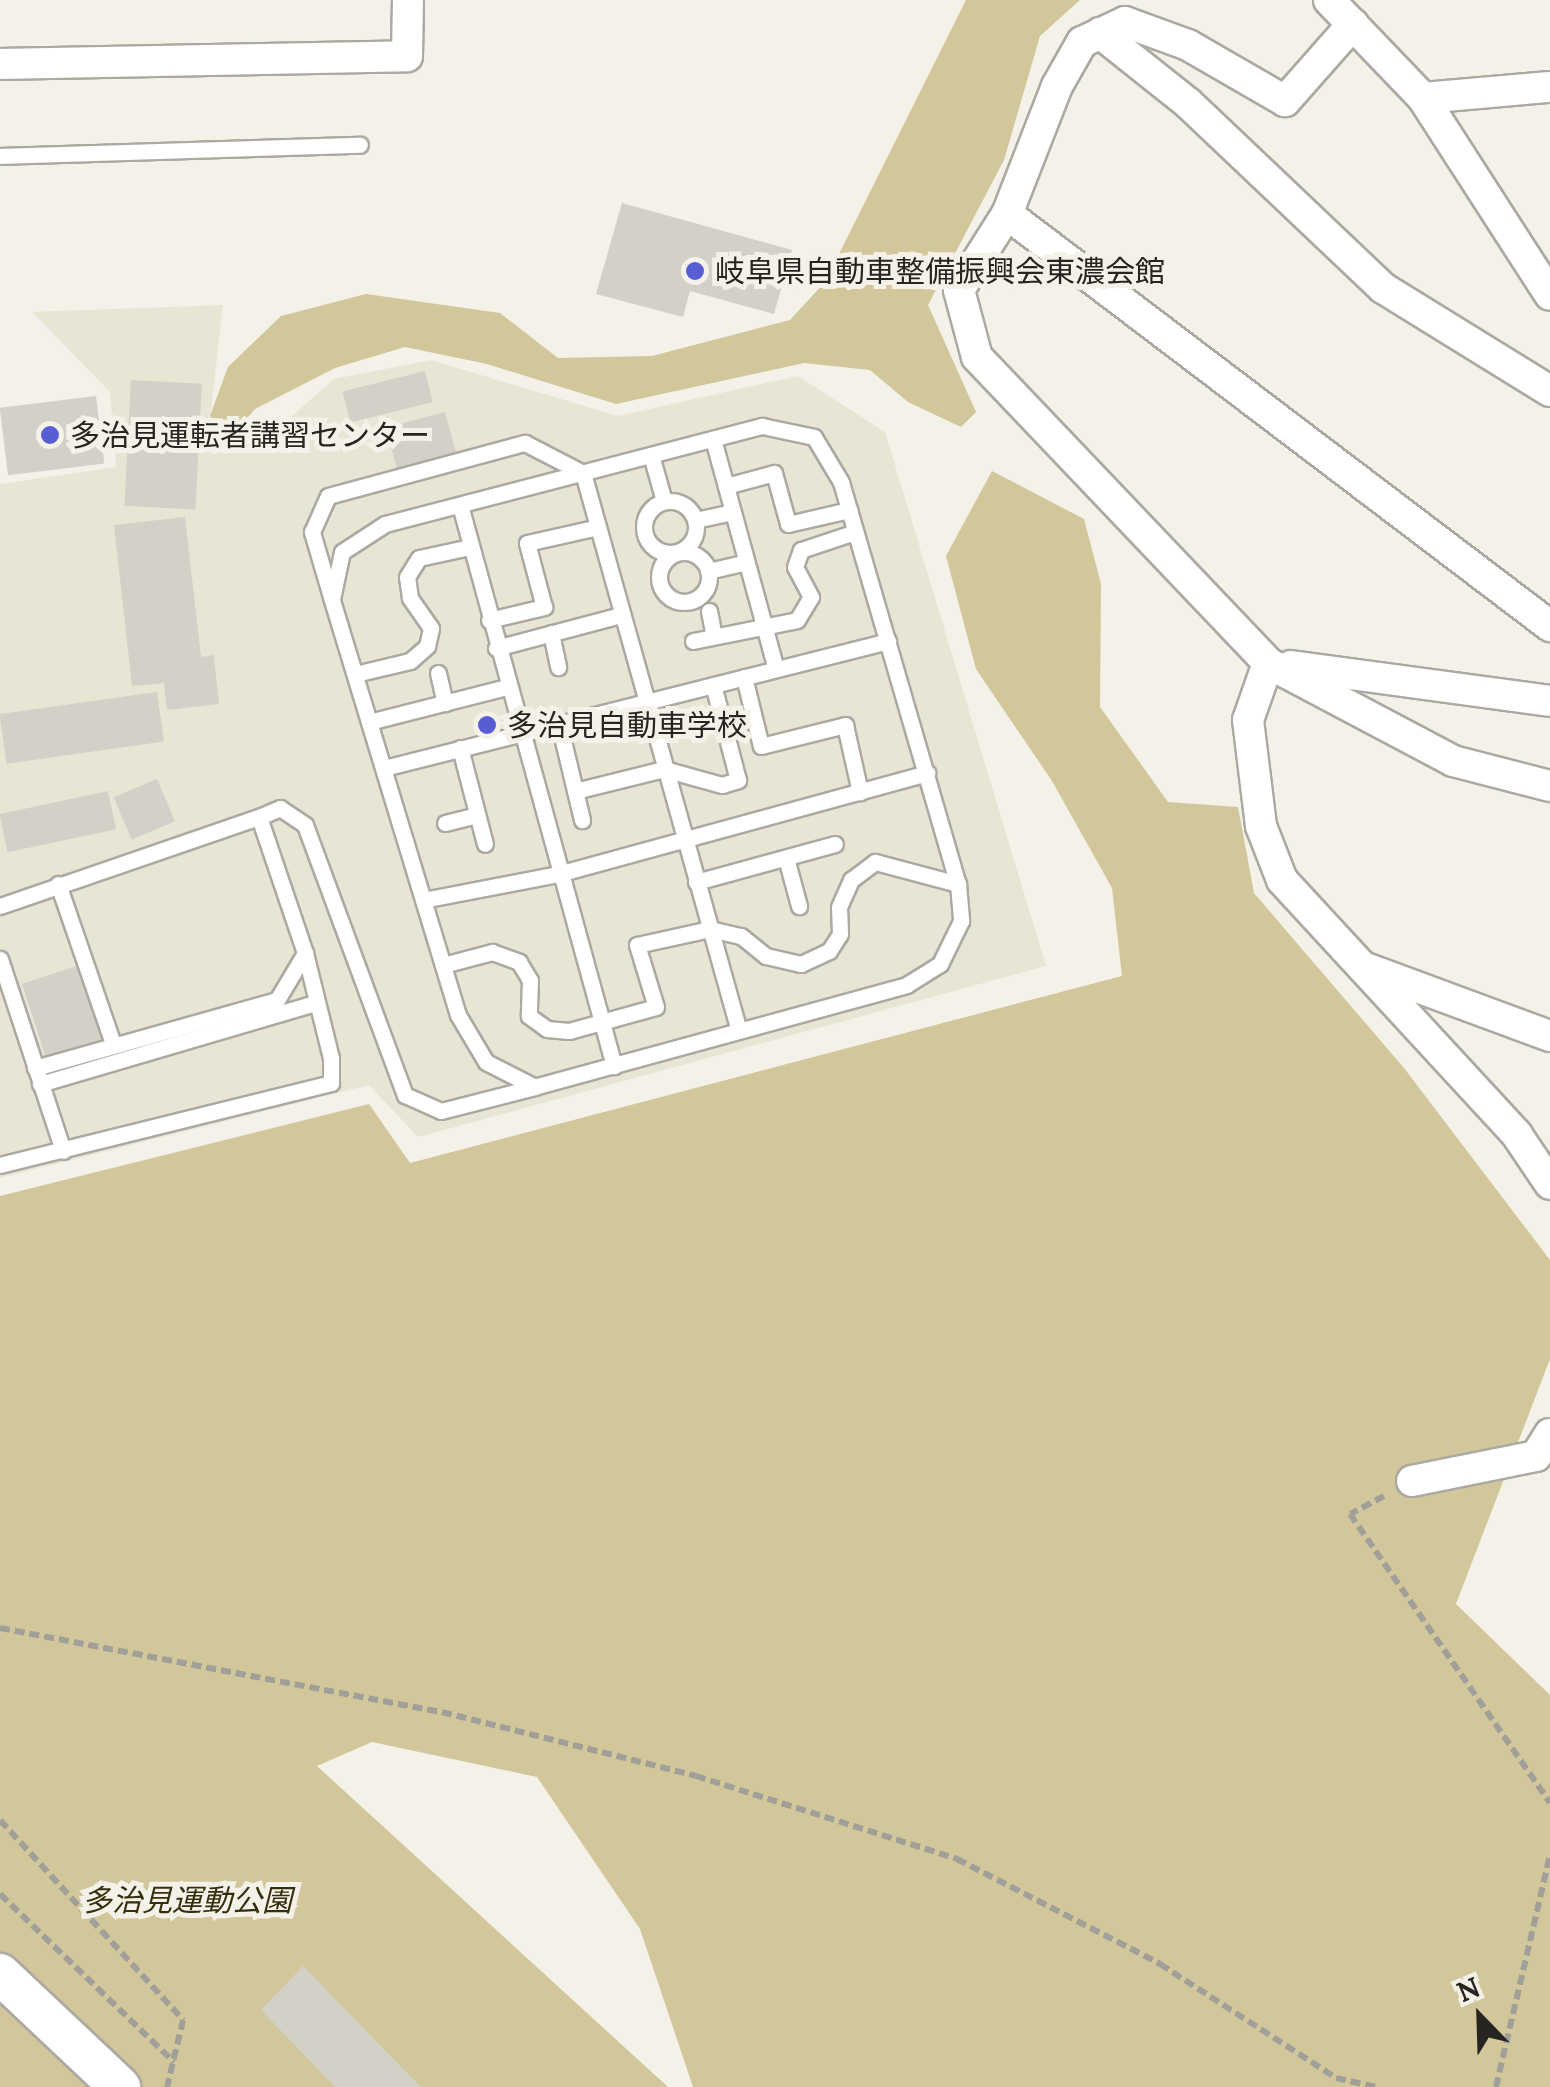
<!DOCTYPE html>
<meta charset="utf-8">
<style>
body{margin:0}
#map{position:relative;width:1550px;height:2087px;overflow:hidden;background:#f3f1e8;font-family:Lora,"Noto Sans JP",serif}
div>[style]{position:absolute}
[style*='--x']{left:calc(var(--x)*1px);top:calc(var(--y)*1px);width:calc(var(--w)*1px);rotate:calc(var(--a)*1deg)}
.built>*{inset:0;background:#e9e5d5}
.green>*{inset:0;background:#d1c79b}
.building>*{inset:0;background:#d2d0c7;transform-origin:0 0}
.path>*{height:6px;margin-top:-3px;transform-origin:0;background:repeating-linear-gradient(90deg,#a09f98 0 10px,transparent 0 15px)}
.roads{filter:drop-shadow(2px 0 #aba9a1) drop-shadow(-2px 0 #aba9a1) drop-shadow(0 2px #aba9a1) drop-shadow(0 -2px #aba9a1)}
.service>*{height:15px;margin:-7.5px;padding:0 7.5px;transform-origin:7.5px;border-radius:7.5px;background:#fff}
.service>.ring{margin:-7.5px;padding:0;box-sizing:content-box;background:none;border:15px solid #fff;border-radius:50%}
.minor>*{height:30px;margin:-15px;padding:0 15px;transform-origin:15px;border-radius:15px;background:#fff}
.tertiary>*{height:40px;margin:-20px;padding:0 20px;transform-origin:20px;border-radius:20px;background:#fff}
.dots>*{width:28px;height:28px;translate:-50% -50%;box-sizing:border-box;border:5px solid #f3f1e8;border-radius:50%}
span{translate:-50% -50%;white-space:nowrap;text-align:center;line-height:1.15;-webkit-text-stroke:10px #f3f1e8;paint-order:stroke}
.poi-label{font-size:30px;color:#262522}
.left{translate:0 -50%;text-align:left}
.park-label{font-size:30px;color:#362e0c;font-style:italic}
.north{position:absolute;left:1430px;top:1967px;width:100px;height:100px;-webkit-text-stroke:8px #f3f1e8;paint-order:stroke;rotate:337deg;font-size:28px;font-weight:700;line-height:40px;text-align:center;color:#262522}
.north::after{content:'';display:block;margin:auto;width:35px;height:45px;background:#262522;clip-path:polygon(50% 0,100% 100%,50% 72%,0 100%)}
</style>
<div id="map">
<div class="built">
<i style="clip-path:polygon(223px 305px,207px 446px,286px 421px,334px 379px,431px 360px,618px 416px,798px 376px,885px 432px,1046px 966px,418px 1137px,369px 1085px,0 1178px,0 484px,116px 467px,110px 392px,32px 312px)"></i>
</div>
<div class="green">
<i style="clip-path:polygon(966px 0,1080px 0,1040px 36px,1004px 160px,928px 305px,976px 412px,961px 427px,908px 402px,870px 370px,804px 363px,616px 404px,487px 364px,405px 347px,335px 368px,255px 409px,231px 437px,210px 416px,228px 367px,281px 316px,366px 294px,500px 313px,558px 358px,652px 356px,790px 320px,825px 282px)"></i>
<i style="clip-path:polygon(992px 471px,1084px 519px,1101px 584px,1100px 707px,1168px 802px,1238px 807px,1254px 893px,1404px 1068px,1550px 1260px,1550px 1359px,1456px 1604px,1550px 1695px,1550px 2087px,693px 2087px,640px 1929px,537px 1777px,372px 1742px,317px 1766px,668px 2087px,0 2087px,0 1196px,369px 1104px,410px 1163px,1122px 976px,1112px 888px,1052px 781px,976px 669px,946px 556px)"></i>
</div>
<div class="building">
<i style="clip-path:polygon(622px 203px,792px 250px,774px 314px,690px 291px,683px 317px,596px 294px)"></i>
<i style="left:425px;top:371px;width:32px;height:85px;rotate:76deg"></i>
<i style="left:131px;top:380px;width:71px;height:126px;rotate:3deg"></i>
<i style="left:96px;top:396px;width:68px;height:97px;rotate:83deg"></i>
<i style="left:445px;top:412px;width:48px;height:61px;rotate:75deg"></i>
<i style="clip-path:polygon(185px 517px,201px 657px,214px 655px,219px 704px,167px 710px,164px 683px,132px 686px,114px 525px)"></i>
<i style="left:157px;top:692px;width:50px;height:159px;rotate:82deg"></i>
<i style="left:157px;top:779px;width:46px;height:47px;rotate:67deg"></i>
<i style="left:108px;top:791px;width:39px;height:111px;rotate:78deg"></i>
<i style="left:80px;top:965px;width:79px;height:61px;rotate:72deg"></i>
<i style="clip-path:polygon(303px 1966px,421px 2087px,335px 2087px,261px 2010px)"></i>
</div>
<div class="path">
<i style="--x:1384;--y:1496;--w:38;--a:152"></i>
<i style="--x:1350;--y:1514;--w:351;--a:55.3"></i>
<i style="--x:0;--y:1628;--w:450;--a:10.8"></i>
<i style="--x:442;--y:1712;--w:262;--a:14.1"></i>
<i style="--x:696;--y:1776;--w:274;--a:17.6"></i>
<i style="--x:957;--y:1859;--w:229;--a:27.3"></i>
<i style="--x:1160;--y:1964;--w:210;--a:32.9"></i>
<i style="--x:1336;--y:2078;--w:41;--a:12.7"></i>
<i style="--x:0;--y:1820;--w:271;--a:47.5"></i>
<i style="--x:183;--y:2020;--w:69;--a:103.4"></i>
<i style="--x:0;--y:1894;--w:242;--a:44"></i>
<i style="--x:1496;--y:2087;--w:238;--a:-76.9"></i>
</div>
<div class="roads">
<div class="service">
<i style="--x:0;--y:156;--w:360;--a:-1.8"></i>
<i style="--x:762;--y:426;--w:53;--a:11.9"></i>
<i style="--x:814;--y:437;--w:52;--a:59"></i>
<i style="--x:841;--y:482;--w:419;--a:73.8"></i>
<i style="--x:958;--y:884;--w:37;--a:85"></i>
<i style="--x:961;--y:921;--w:48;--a:116"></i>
<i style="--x:940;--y:964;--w:39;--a:148"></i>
<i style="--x:907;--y:985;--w:386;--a:164.7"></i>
<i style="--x:535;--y:1087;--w:55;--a:-153"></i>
<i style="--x:486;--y:1062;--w:55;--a:-120.8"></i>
<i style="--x:458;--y:1015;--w:435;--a:-106.9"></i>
<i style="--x:332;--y:599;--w:48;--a:-78"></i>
<i style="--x:342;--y:552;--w:51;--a:-33.1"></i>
<i style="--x:385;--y:524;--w:390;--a:-14.6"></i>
<i style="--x:713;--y:439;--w:238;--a:74.7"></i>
<i style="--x:651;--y:455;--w:48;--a:74.2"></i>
<i style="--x:726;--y:486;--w:50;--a:-15.2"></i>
<i style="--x:774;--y:473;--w:53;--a:74.6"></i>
<i style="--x:788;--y:524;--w:63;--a:-12.9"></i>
<i class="ring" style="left:644px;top:501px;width:37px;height:37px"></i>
<i style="--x:460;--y:505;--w:582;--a:74.65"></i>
<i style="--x:695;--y:520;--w:38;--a:-12"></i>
<i class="ring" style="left:659px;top:552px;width:35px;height:35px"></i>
<i style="--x:708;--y:571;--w:39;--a:-13"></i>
<i style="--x:331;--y:597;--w:68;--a:-106.3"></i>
<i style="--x:312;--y:532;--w:39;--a:-66"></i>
<i style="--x:328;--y:496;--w:204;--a:-15.1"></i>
<i style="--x:525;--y:443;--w:65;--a:27.3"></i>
<i style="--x:583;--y:473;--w:579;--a:74.38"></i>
<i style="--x:709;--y:611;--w:25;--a:79"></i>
<i style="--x:489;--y:620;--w:57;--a:-13.3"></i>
<i style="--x:544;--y:607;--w:66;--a:-104.9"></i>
<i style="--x:527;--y:543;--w:73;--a:-12.7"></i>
<i style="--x:551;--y:633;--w:35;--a:78"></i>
<i style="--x:693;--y:641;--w:106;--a:-11.4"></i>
<i style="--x:797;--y:620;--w:27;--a:-59"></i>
<i style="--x:811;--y:597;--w:34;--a:-118"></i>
<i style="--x:795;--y:567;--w:18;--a:-71"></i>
<i style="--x:801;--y:550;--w:57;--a:-18.4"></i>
<i style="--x:496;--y:648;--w:129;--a:-14.8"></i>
<i style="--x:438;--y:673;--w:31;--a:77"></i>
<i style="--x:355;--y:674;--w:57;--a:-13.3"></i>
<i style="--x:410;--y:661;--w:23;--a:-41"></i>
<i style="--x:427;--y:646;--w:18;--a:-77"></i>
<i style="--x:431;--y:628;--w:37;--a:-125"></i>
<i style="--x:410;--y:598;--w:21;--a:-98"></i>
<i style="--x:407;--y:577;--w:22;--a:-58"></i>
<i style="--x:419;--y:558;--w:52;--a:-12.2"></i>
<i style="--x:744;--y:677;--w:71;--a:76.2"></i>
<i style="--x:761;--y:746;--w:87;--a:-14"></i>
<i style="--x:845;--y:725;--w:69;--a:77.4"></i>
<i style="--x:369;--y:722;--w:141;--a:-14.3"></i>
<i style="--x:559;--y:724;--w:99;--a:76.5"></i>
<i style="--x:460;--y:748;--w:99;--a:75.4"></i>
<i style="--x:384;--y:768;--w:520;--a:-14.14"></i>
<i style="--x:575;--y:791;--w:92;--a:-13.9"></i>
<i style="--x:664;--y:769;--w:60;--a:15.4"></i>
<i style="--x:722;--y:785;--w:17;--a:-17"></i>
<i style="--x:738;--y:780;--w:98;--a:-104.7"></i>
<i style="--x:259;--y:817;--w:23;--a:-23"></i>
<i style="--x:280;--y:808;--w:30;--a:34"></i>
<i style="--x:305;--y:825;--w:288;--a:69.7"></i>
<i style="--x:405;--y:1095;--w:39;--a:24"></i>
<i style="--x:441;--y:1111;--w:97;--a:-14.3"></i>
<i style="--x:445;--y:823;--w:33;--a:-14"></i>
<i style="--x:786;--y:858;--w:50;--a:74.8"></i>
<i style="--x:696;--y:882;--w:144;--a:-15.3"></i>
<i style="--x:58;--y:884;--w:169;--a:71"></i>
<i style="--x:423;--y:900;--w:137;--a:-10.9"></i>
<i style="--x:558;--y:874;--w:383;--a:-15.3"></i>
<i style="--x:0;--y:906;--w:274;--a:-19"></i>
<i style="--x:259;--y:817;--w:144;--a:71.3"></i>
<i style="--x:305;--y:953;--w:108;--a:76.1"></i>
<i style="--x:331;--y:1058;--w:25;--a:90"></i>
<i style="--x:331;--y:1083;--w:341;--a:166.1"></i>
<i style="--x:0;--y:959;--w:202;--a:71.8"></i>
<i style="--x:443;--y:965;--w:51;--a:-14.9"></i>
<i style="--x:492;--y:952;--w:29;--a:20"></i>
<i style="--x:519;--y:962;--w:21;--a:59"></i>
<i style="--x:530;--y:980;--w:36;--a:92"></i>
<i style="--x:529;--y:1016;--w:22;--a:36"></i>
<i style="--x:547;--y:1029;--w:22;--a:5"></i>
<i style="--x:569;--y:1031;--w:90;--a:-15.4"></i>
<i style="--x:656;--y:1007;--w:65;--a:-107"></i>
<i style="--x:637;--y:945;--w:75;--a:-12.4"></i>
<i style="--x:710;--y:929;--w:32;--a:13"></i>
<i style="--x:741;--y:936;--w:32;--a:39"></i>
<i style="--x:766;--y:956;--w:36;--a:13"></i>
<i style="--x:801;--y:964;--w:31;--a:-25"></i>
<i style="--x:829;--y:951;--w:20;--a:-57"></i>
<i style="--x:840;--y:934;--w:27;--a:-92"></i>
<i style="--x:839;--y:907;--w:30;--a:-66"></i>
<i style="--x:851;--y:880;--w:30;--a:-37"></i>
<i style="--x:875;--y:862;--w:86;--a:14.8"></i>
<i style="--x:35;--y:1068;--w:251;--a:-15.7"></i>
<i style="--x:277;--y:1000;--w:55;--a:-59.2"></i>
<i style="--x:40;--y:1084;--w:288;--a:-16.4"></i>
</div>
<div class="minor">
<i style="--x:1329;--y:0;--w:136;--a:46.2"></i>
<i style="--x:1423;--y:98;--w:234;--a:57.2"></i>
<i style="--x:1353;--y:24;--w:103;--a:131.4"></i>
<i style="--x:1285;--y:101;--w:112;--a:-150"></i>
<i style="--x:1188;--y:45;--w:67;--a:-159.9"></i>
<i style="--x:1125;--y:22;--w:47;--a:155.1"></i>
<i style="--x:1082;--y:42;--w:51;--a:119.6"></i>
<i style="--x:1057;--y:86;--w:137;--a:111.3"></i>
<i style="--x:1007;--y:214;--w:90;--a:122.3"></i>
<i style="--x:959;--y:290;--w:69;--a:75"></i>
<i style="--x:977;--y:357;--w:422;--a:46.4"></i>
<i style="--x:1268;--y:663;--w:209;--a:27.9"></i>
<i style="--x:1453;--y:761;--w:100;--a:14.5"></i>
<i style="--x:1100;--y:33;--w:112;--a:38.5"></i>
<i style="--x:1188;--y:103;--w:269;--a:43.5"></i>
<i style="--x:1383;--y:288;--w:196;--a:31.7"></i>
<i style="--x:0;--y:64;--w:407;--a:-1.1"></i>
<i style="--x:407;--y:56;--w:56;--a:-89"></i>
<i style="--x:1423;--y:98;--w:127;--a:-5"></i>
<i style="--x:1007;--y:214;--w:682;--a:37.19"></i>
<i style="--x:1268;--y:663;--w:60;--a:109.3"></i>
<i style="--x:1248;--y:720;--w:107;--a:83"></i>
<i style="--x:1261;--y:826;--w:58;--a:68.7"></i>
<i style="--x:1282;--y:880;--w:347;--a:47.3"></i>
<i style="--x:1517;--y:1135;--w:59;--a:56"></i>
<i style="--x:1291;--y:666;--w:261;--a:7.7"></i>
<i style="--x:1363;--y:967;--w:199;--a:20.3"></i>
<i style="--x:1412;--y:1481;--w:126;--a:-11.4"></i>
<i style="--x:1536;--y:1456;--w:26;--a:-58"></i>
</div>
<div class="tertiary">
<i style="--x:0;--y:1974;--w:165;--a:43.3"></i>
</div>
</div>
<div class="dots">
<i style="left:695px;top:271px;background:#585dd4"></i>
<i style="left:50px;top:435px;background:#585dd4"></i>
<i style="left:487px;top:725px;background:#585dd4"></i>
</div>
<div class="poi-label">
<span class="left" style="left:715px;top:271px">岐阜県自動車整備振興会東濃会館</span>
<span class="left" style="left:70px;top:435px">多治見運転者講習センター</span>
<span class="left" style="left:507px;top:725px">多治見自動車学校</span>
</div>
<div class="park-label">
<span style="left:187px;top:1900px">多治見運動公園</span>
</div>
<div class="north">N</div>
</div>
